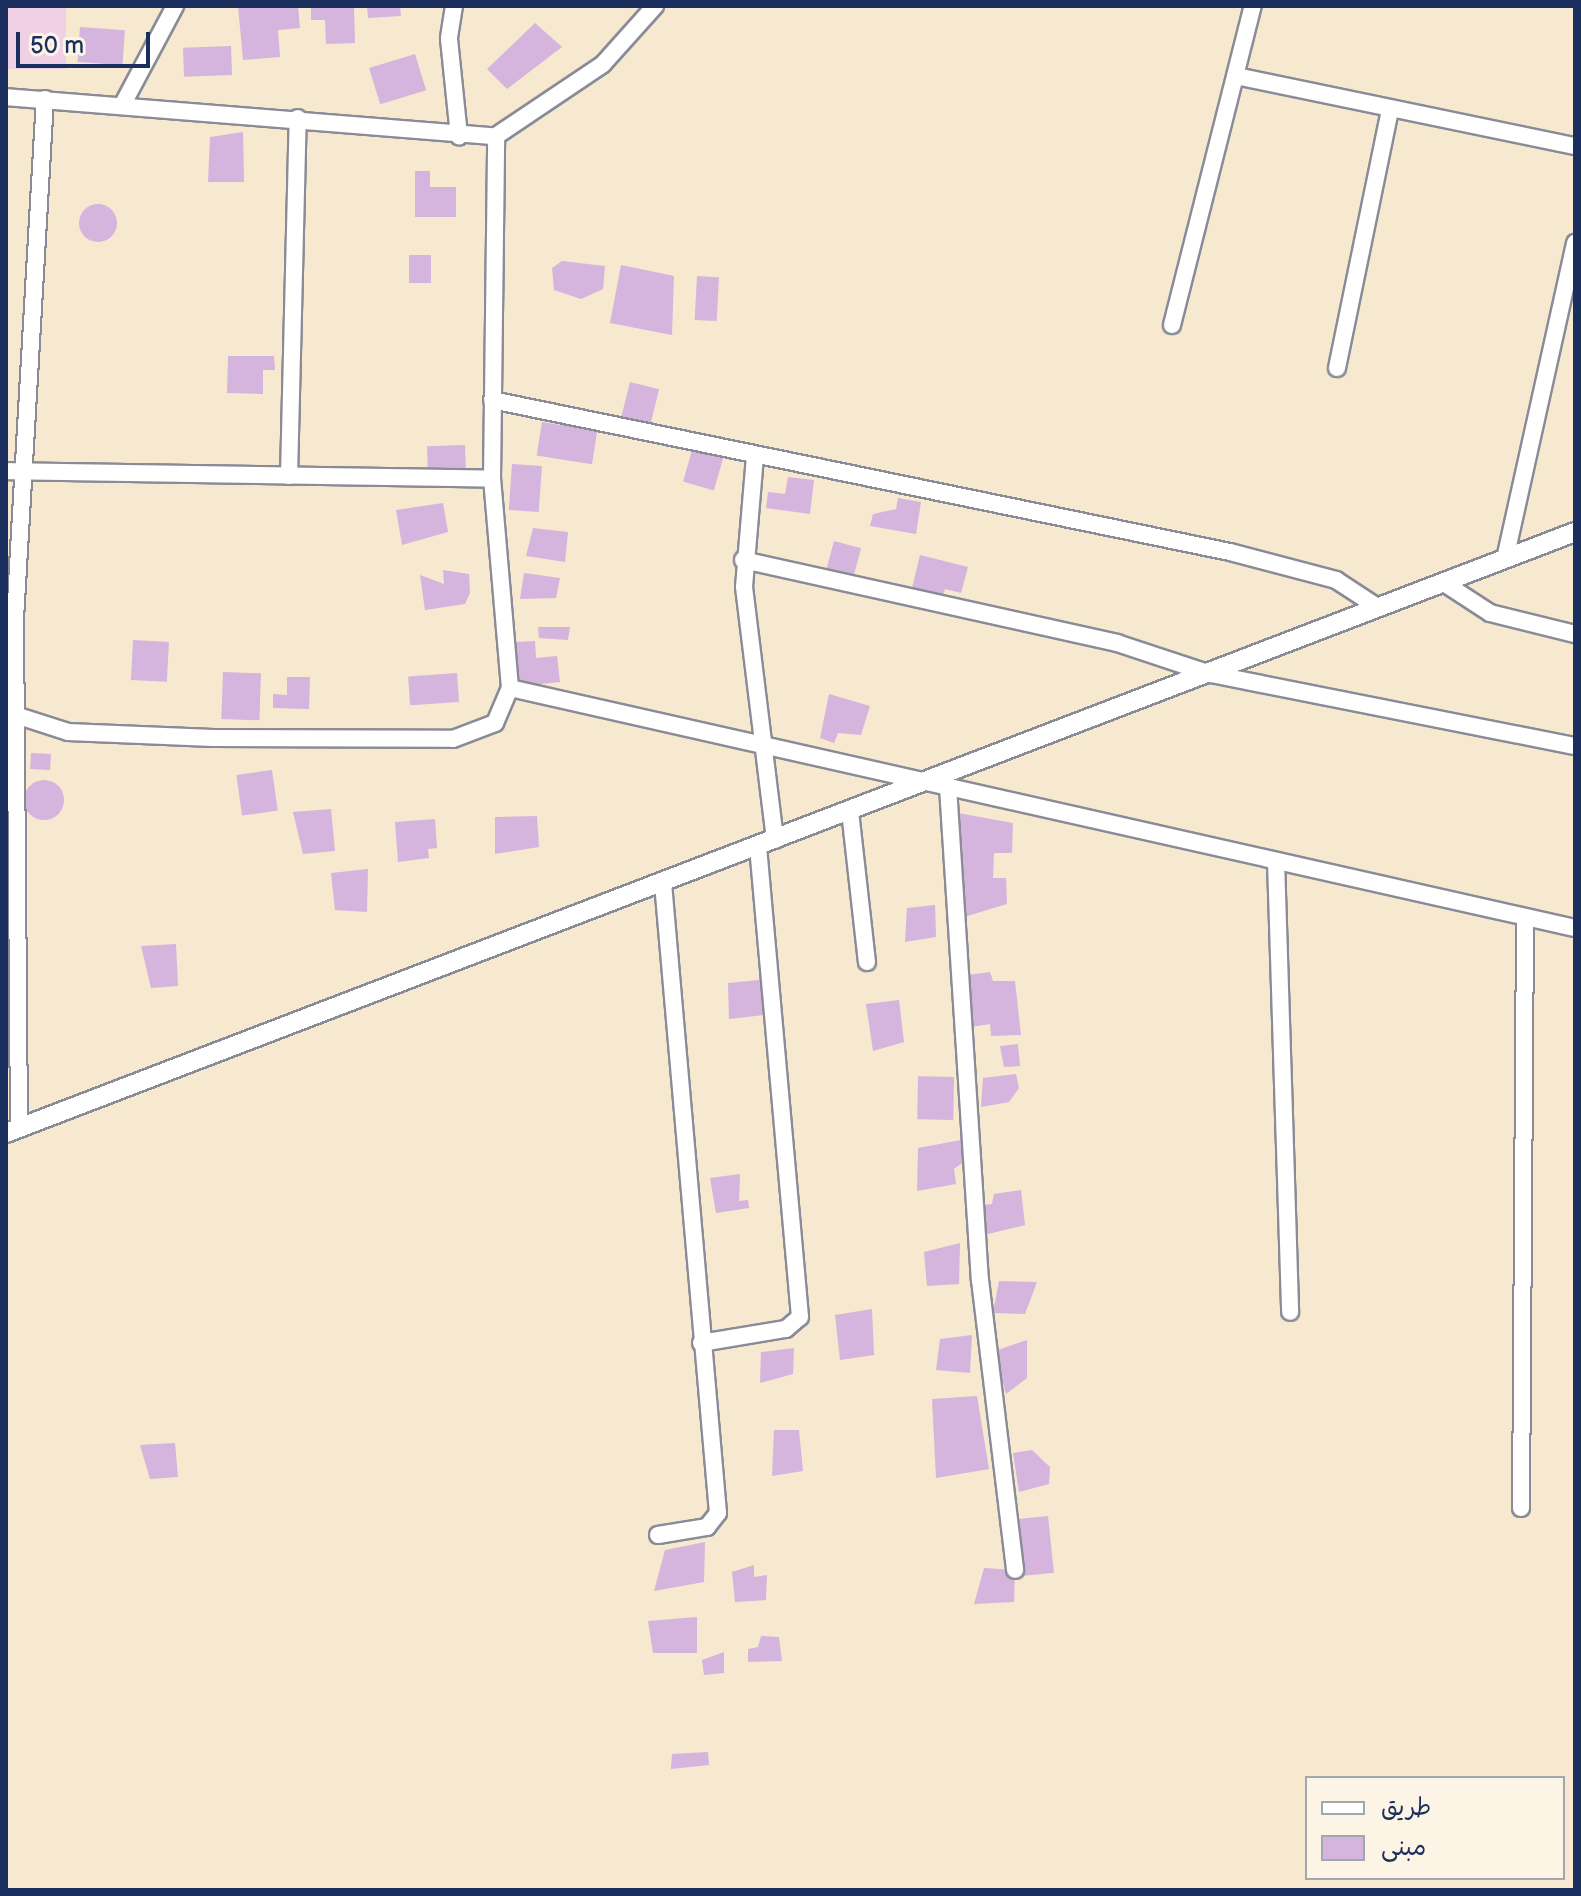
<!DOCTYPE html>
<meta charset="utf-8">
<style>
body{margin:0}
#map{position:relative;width:1581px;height:1896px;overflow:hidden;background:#f7e8d0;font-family:"Balsamiq Sans","Playpen Sans Arabic",sans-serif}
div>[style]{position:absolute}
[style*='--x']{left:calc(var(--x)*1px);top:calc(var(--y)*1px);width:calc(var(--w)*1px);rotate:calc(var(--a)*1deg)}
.built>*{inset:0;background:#f0d0e4;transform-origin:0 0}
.building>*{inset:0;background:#d5b4dd;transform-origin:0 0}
.round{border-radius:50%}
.roads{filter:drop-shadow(2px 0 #898c97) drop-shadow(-2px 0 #898c97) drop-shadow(0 2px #898c97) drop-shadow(0 -2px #898c97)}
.minor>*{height:16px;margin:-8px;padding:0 8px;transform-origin:8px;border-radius:8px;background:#fff}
.tertiary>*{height:18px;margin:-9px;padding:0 9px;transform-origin:9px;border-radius:9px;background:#fff}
span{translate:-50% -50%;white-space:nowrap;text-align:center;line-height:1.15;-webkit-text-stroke:6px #fcf5e5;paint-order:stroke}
.frame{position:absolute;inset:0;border:8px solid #1b2f5e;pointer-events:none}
.legend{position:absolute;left:1305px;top:1776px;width:260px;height:104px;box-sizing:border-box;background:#fcf5e5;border:2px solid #a2a6af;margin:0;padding:10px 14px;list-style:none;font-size:24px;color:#1b2f5e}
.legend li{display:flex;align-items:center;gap:16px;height:40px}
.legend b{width:40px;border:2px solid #a2a6af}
.scale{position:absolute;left:16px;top:32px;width:134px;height:36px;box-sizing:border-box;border:4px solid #1b2f5e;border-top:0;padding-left:10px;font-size:24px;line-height:28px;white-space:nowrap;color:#1b2f5e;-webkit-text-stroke:6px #fcf5e5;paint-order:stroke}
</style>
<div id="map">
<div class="built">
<i style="left:6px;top:6px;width:60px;height:63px"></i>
</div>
<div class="building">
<i style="clip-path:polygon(238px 6px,298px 6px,300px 28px,278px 30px,280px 57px,243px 60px)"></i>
<i style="clip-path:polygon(311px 6px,354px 6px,355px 43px,326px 44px,325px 20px,311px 20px)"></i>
<i style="clip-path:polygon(367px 6px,400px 6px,401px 16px,368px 18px)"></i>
<i style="clip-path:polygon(535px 23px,562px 47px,507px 89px,487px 69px)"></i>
<i style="left:80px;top:27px;width:45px;height:35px;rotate:4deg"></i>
<i style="left:231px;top:46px;width:29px;height:48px;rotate:88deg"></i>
<i style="left:415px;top:54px;width:38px;height:48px;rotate:73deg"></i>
<i style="clip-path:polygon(243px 132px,244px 182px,208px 182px,210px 137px)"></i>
<i style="clip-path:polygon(415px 171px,430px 171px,430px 187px,456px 187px,456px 217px,415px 217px)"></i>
<i class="round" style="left:79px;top:204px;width:38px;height:38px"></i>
<i style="left:409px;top:255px;width:22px;height:28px"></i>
<i style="clip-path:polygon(562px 261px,605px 266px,603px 289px,581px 299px,554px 290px,552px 268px)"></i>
<i style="clip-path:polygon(621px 265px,674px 276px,672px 335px,610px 323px)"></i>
<i style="left:697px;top:276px;width:22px;height:44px;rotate:3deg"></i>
<i style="clip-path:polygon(228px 356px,274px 356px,275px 370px,263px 370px,263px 394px,227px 393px)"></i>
<i style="left:630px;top:382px;width:30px;height:39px;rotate:14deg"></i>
<i style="left:542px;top:422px;width:56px;height:34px;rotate:9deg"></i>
<i style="left:465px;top:445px;width:24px;height:38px;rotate:88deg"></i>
<i style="left:693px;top:447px;width:32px;height:36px;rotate:16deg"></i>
<i style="left:512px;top:464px;width:30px;height:46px;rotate:4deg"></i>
<i style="clip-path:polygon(788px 477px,814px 480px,810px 514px,766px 508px,768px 492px,785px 494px)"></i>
<i style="clip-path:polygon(898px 498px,921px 502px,916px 534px,870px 526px,873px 514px,896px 509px)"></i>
<i style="clip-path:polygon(443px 503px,448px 532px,402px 545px,396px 510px)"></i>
<i style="clip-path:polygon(533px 528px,568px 532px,565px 562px,526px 556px)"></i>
<i style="left:834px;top:541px;width:28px;height:31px;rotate:15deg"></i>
<i style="clip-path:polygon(920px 555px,968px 567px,961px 593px,945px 589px,942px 599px,911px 592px)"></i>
<i style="clip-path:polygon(443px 570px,469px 574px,470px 593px,465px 604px,425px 610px,420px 575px,444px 584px)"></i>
<i style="clip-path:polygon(524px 573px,560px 578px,556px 598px,520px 599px)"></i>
<i style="clip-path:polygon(538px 627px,570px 627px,568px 640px,539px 638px)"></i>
<i style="left:133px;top:640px;width:36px;height:40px;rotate:3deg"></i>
<i style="clip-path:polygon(535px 641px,536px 658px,557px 656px,560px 682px,520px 686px,516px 642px)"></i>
<i style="left:223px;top:672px;width:38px;height:47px;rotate:2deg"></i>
<i style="left:457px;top:673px;width:29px;height:49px;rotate:86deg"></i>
<i style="clip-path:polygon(287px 677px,310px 677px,309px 709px,273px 708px,273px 694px,287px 695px)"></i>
<i style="clip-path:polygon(829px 694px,870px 706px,861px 735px,838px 733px,834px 743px,820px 738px)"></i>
<i style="left:31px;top:753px;width:20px;height:16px;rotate:3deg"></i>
<i style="left:272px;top:770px;width:41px;height:36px;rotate:82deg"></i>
<i class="round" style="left:24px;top:780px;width:40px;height:40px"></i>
<i style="clip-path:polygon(331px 809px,335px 851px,303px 854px,293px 812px)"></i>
<i style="clip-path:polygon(958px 813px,1013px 823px,1012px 853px,994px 853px,993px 878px,1006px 878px,1007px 904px,964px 917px,963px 892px,956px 892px)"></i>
<i style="clip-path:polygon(537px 816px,539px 847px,495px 854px,495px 817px)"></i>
<i style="clip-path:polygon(435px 819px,437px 848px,428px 849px,429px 858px,398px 862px,395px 822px)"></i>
<i style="clip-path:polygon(368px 869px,367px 912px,335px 910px,331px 873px)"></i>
<i style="clip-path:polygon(935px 905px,936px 937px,905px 942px,907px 908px)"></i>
<i style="clip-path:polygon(176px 944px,178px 986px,151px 988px,141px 946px)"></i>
<i style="clip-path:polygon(990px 972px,993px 981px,1015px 981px,1021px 1035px,991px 1036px,990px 1024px,970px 1027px,967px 975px)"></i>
<i style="clip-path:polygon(768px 979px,765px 1015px,729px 1019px,728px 983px)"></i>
<i style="clip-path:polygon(899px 1000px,904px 1042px,873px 1051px,866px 1004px)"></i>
<i style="clip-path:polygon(1018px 1044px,1020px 1066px,1004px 1067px,1000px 1046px)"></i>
<i style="clip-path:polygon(1016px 1074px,1019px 1088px,1009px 1102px,981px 1107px,983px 1078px)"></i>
<i style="left:954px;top:1077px;width:43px;height:36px;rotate:91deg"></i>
<i style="clip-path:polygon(961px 1140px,965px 1161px,954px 1169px,956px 1184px,917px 1191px,918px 1148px)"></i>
<i style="clip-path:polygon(740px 1174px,739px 1201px,748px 1200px,749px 1208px,716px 1213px,710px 1178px)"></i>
<i style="clip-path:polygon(1021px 1190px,1025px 1225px,984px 1235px,982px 1205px,992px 1204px,994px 1194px)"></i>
<i style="clip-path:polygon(960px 1243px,959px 1284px,927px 1286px,924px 1252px)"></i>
<i style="clip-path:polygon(999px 1281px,1037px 1282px,1025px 1314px,993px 1313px)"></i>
<i style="clip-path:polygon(872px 1309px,874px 1355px,840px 1360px,835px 1315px)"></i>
<i style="clip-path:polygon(972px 1335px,970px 1373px,936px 1370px,940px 1339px)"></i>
<i style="clip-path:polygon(1027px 1340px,1027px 1378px,1006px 1394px,995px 1351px)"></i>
<i style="clip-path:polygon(794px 1348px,793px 1374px,760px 1383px,761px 1352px)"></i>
<i style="clip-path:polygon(977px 1396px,989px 1469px,936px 1478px,932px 1399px)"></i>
<i style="clip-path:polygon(774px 1430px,799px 1430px,803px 1471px,772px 1476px)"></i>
<i style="clip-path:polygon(175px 1443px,178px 1477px,150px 1479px,140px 1445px)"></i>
<i style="clip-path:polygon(1032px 1450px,1050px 1467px,1049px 1484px,1019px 1492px,1013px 1453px)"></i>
<i style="left:1048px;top:1516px;width:57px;height:32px;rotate:84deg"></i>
<i style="clip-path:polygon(705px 1542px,704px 1582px,654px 1591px,665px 1550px)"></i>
<i style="clip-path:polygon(754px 1565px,754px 1577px,767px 1575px,766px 1600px,735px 1602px,732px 1572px)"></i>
<i style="clip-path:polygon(984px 1568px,1015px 1570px,1014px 1602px,974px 1604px)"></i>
<i style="clip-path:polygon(697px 1617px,697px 1653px,653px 1653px,648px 1621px)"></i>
<i style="clip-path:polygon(761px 1636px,779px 1637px,782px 1661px,748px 1662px,748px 1649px,758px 1647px)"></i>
<i style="clip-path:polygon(724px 1652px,724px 1673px,704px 1675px,702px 1660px)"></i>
<i style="clip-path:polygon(708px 1752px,709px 1765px,671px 1769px,672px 1754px)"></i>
</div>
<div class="roads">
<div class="minor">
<i style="--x:454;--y:6;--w:33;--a:99"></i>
<i style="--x:449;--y:39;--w:98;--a:84.1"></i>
<i style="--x:1236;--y:76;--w:346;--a:11.7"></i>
<i style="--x:6;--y:97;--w:492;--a:4.6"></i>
<i style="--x:496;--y:136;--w:129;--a:-33.9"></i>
<i style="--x:603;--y:64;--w:78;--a:-48.1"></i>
<i style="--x:124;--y:102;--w:109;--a:-62"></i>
<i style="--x:1172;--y:325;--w:329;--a:-75.8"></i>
<i style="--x:1337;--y:368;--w:263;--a:-78.4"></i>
<i style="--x:492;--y:400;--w:753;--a:11.64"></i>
<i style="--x:1230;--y:552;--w:110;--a:14.8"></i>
<i style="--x:1336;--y:580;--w:51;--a:33.1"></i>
<i style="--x:755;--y:456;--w:131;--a:94.8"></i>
<i style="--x:744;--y:587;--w:255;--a:83"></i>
<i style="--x:6;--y:471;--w:486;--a:0.9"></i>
<i style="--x:289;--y:476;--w:358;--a:-88.6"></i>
<i style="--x:1505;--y:559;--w:324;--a:-77.5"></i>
<i style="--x:743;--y:560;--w:383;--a:12.5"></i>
<i style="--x:1117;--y:643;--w:99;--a:18.3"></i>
<i style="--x:1211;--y:674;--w:371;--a:11.2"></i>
<i style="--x:1444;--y:583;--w:55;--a:33.1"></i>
<i style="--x:1490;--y:613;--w:88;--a:13.9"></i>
<i style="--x:510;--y:688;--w:1092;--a:12.7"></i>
<i style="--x:6;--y:712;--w:65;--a:17.9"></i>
<i style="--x:68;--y:732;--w:145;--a:2.4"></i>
<i style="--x:213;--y:738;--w:240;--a:0.2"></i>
<i style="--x:453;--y:739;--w:45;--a:-20.9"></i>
<i style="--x:495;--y:723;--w:38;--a:-67"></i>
<i style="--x:510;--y:688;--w:210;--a:-94.9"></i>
<i style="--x:492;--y:479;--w:343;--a:-89.3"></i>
<i style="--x:948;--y:787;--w:494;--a:86.3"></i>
<i style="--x:980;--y:1280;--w:292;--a:83.1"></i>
<i style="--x:850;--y:811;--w:152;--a:83.6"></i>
<i style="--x:1276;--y:861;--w:451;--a:88.2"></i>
<i style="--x:19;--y:1129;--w:510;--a:-90.45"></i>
<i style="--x:15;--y:619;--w:521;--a:-86.7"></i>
<i style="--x:701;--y:1343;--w:86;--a:-9.4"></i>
<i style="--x:786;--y:1329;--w:18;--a:-41"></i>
<i style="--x:800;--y:1317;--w:473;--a:-95.1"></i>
<i style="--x:1521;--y:1508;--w:591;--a:-89.61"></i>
<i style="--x:658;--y:1535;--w:50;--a:-9.3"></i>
<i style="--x:707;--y:1527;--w:18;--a:-52"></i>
<i style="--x:718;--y:1513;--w:632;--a:-94.99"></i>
</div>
<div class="tertiary">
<i style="--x:6;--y:1133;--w:1680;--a:-20.96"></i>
</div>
</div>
<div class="frame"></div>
<ul class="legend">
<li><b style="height:10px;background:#fff"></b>طريق</li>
<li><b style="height:22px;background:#d5b4dd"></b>مبنى</li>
</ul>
<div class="scale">50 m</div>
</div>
